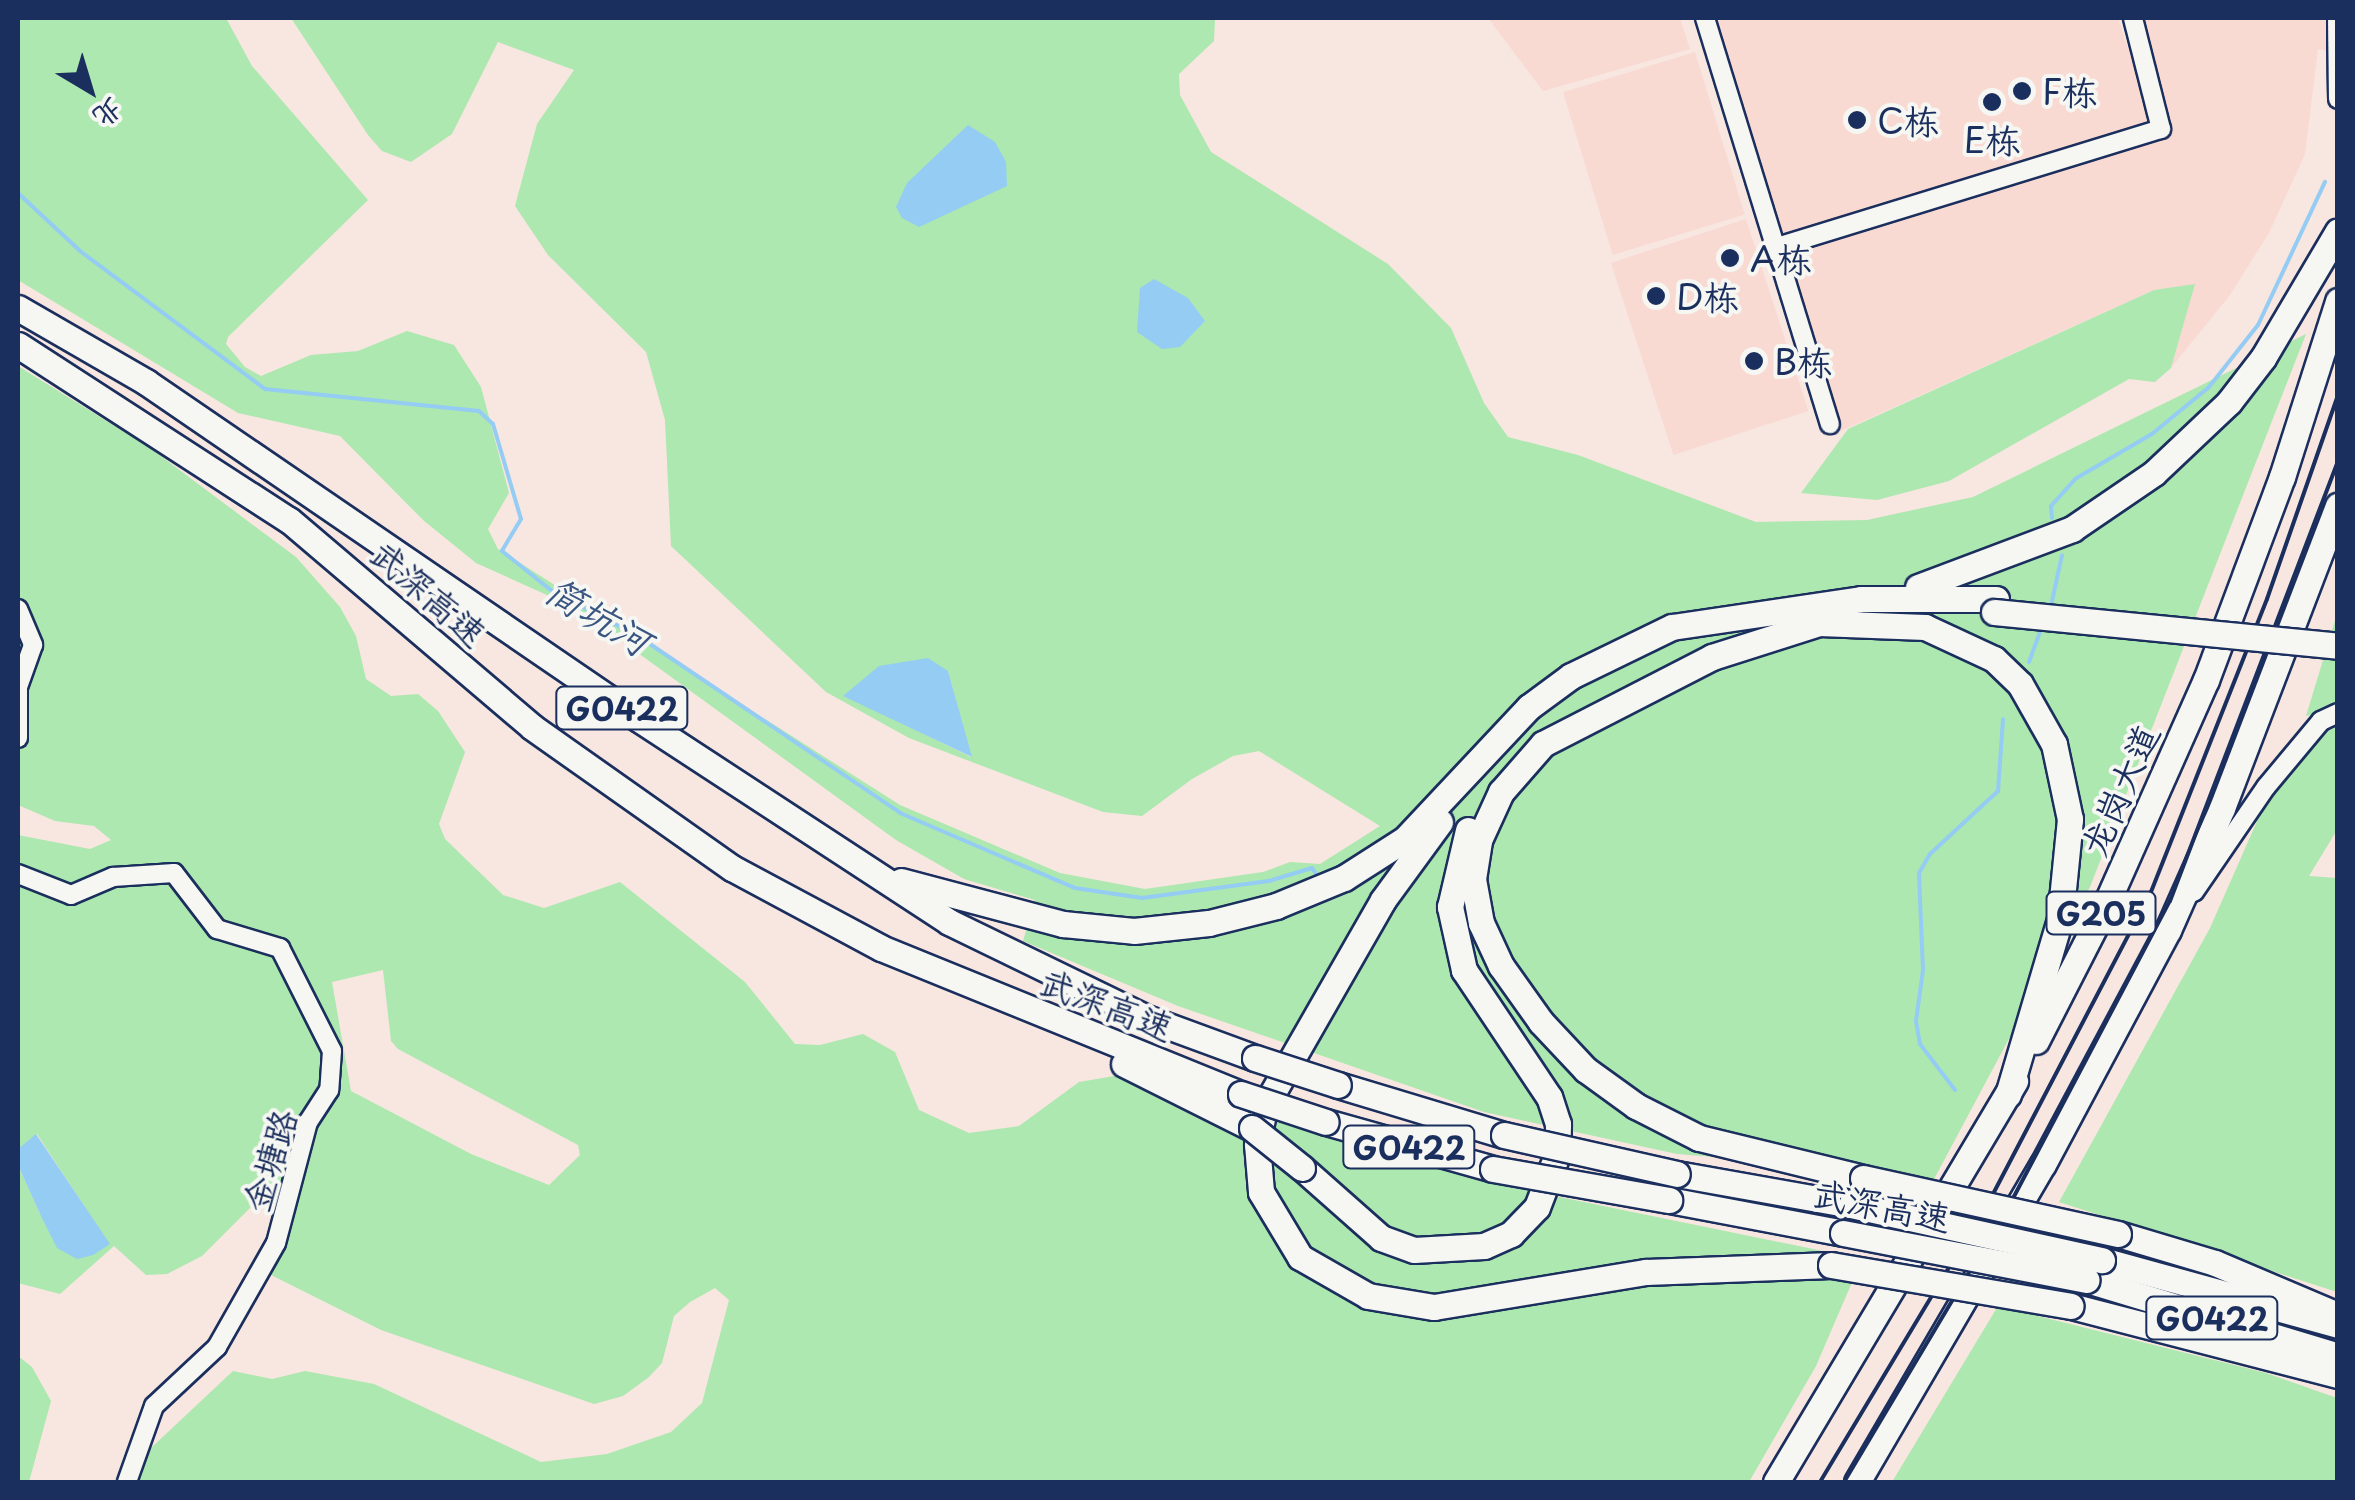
<!DOCTYPE html>
<meta charset="utf-8">
<style>
body{margin:0}
#map{position:relative;width:2355px;height:1500px;overflow:hidden;background:#f8e6e0;font-family:"Playpen Sans","LXGW WenKai TC",sans-serif}
div>[style]{position:absolute}
[style*='--x']{left:calc(var(--x)*1px);top:calc(var(--y)*1px);width:calc(var(--w)*1px);rotate:calc(var(--a)*1deg)}
.built>*{inset:0;background:#f9dad3;transform-origin:0 0}
.green>*{inset:0;background:#ace8af}
.water>*{inset:0;background:#94ccf3}
.stream>*{height:4px;margin:-2px;padding:0 2px;transform-origin:2px;border-radius:2px;background:#94ccf3}
.roads{filter:drop-shadow(2px 0 #1b2f5e) drop-shadow(-2px 0 #1b2f5e) drop-shadow(0 2px #1b2f5e) drop-shadow(0 -2px #1b2f5e)}
.minor>*{height:18px;margin:-9px;padding:0 9px;transform-origin:9px;border-radius:9px;background:#f6f6f2}
.highway>*{height:25px;margin:-12.5px;padding:0 12.5px;transform-origin:12.5px;border-radius:12.5px;background:#f6f6f2}
.rail>*{height:4px;margin:-2px;padding:0 2px;transform-origin:2px;border-radius:2px;background:#1b2f5e}
.bridges{filter:drop-shadow(2px 0 #1b2f5e) drop-shadow(-2px 0 #1b2f5e) drop-shadow(0 2px #1b2f5e) drop-shadow(0 -2px #1b2f5e)}
.highway-bridge>*{height:25px;margin:-12.5px;padding:0 12.5px;transform-origin:12.5px;border-radius:12.5px;background:#f6f6f2}
.dots>*{width:28px;height:28px;translate:-50% -50%;box-sizing:border-box;border:5px solid #f6f6f2;border-radius:50%}
span{translate:-50% -50%;white-space:nowrap;text-align:center;line-height:1.15;-webkit-text-stroke:8px #f6f6f2;paint-order:stroke}
.shield-label span{padding:2px 8px;background:#f6f6f2;border:2px solid;border-radius:8px;-webkit-text-stroke-width:0}
.shield-label{font-size:32px;color:#1b2f5e;font-weight:700}
.poi-label{font-size:35px;color:#1b2f5e}
.left{translate:0 -50%;text-align:left}
.street-label{font-size:35px;color:#1b2f5e}
.water-label{font-size:38px;color:#395683;font-style:italic}
.frame{position:absolute;inset:0;border:20px solid #1b2f5e;pointer-events:none}
.north{position:absolute;left:40px;top:40px;width:100px;height:100px;-webkit-text-stroke:8px #f6f6f2;paint-order:stroke;rotate:142deg;font-size:28px;font-weight:700;line-height:40px;text-align:center;color:#1b2f5e}
.north::after{content:'';display:block;margin:auto;width:35px;height:45px;background:#1b2f5e;clip-path:polygon(50% 0,100% 100%,50% 72%,0 100%)}
</style>
<div id="map">
<div class="built">
<i style="clip-path:polygon(1488px 18px,1680px 18px,1690px 49px,1543px 91px)"></i>
<i style="clip-path:polygon(1713px 18px,2118px 18px,2152px 123px,1779px 239px)"></i>
<i style="clip-path:polygon(2141px 18px,2337px 18px,2337px 53px,2318px 49px,2305px 154px,2269px 233px,2230px 295px,2171px 368px,2194px 285px,2154px 290px,1839px 432px,1785px 257px,2166px 137px)"></i>
<i style="left:1695px;top:52px;width:170px;height:138px;rotate:73deg"></i>
<i style="left:1746px;top:219px;width:202px;height:142px;rotate:72deg"></i>
</div>
<div class="green">
<i style="clip-path:polygon(evenodd,18px 18px,226px 18px,252px 66px,368px 200px,228px 337px,226px 344px,245px 367px,261px 376px,311px 355px,358px 351px,407px 331px,454px 345px,481px 387px,509px 493px,488px 529px,498px 549px,900px 805px,1060px 873px,1145px 889px,1263px 872px,1290px 862px,1320px 864px,1380px 826px,1259px 751px,1233px 756px,1192px 779px,1142px 816px,1103px 812px,909px 738px,826px 692px,671px 546px,665px 420px,646px 352px,548px 255px,515px 206px,537px 124px,574px 70px,498px 42px,452px 134px,411px 162px,382px 151px,368px 135px,291px 18px,1215px 18px,1214px 41px,1179px 74px,1180px 95px,1211px 152px,1388px 264px,1451px 328px,1484px 403px,1508px 437px,1578px 455px,1756px 522px,1867px 520px,1973px 497px,2306px 334px,2090px 887px,1933px 1181px,1873px 1169px,1677px 1154px,1484px 1112px,1178px 1006px,1023px 941px,1035px 900px,964px 879px,896px 840px,576px 608px,476px 563px,423px 520px,340px 436px,238px 413px,18px 280px,18px 18px,948px 671px,971px 757px,844px 695px,948px 671px)"></i>
<i style="clip-path:polygon(2195px 284px,2171px 368px,2155px 382px,2129px 379px,1949px 481px,1877px 500px,1801px 493px,1848px 429px,2154px 290px)"></i>
<i style="clip-path:polygon(evenodd,18px 366px,150px 448px,296px 557px,340px 607px,356px 636px,366px 679px,391px 696px,418px 694px,438px 711px,465px 752px,439px 824px,445px 839px,503px 895px,544px 908px,620px 882px,745px 982px,795px 1044px,820px 1045px,863px 1034px,895px 1052px,919px 1110px,969px 1133px,1019px 1126px,1079px 1082px,1132px 1073px,1516px 1188px,1862px 1259px,1816px 1366px,1749px 1482px,117px 1482px,126px 1460px,136px 1462px,233px 1371px,272px 1379px,305px 1371px,374px 1384px,541px 1462px,607px 1454px,671px 1432px,702px 1403px,729px 1300px,715px 1288px,690px 1302px,674px 1316px,662px 1363px,649px 1377px,623px 1396px,594px 1404px,381px 1330px,267px 1273px,273px 1218px,257px 1201px,202px 1256px,167px 1274px,146px 1275px,114px 1246px,60px 1294px,18px 1283px,18px 1165px,40px 1214px,109px 1244px,37px 1134px,18px 1149px,18px 835px,90px 849px,111px 840px,94px 826px,55px 821px,18px 805px,18px 366px,383px 970px,391px 1041px,398px 1049px,578px 1145px,580px 1155px,549px 1185px,471px 1154px,351px 1091px,332px 982px,383px 970px)"></i>
<i style="clip-path:polygon(2337px 614px,2337px 709px,2306px 716px)"></i>
<i style="clip-path:polygon(2337px 727px,2337px 830px,2309px 876px,2337px 878px,2337px 1292px,2059px 1202px,2210px 928px,2291px 744px)"></i>
<i style="clip-path:polygon(1998px 1306px,2266px 1373px,2337px 1398px,2337px 1482px,1892px 1482px)"></i>
<i style="clip-path:polygon(18px 1356px,32px 1367px,51px 1401px,29px 1482px,18px 1482px)"></i>
</div>
<div class="water">
<i style="clip-path:polygon(968px 125px,995px 142px,1006px 162px,1007px 186px,919px 227px,902px 218px,896px 207px,907px 183px)"></i>
<i style="clip-path:polygon(1154px 279px,1188px 298px,1205px 321px,1180px 347px,1162px 349px,1137px 332px,1140px 288px)"></i>
<i style="clip-path:polygon(928px 658px,948px 671px,972px 757px,843px 696px,879px 666px)"></i>
<i style="clip-path:polygon(36px 1134px,110px 1244px,93px 1255px,77px 1259px,57px 1248px,40px 1214px,18px 1165px,18px 1149px)"></i>
</div>
<div class="stream">
<i style="--x:18;--y:193;--w:85;--a:43.1"></i>
<i style="--x:80;--y:251;--w:231;--a:36.7"></i>
<i style="--x:265;--y:389;--w:215;--a:5.9"></i>
<i style="--x:479;--y:411;--w:19;--a:43"></i>
<i style="--x:493;--y:424;--w:99;--a:73.6"></i>
<i style="--x:521;--y:519;--w:37;--a:121"></i>
<i style="--x:502;--y:551;--w:64;--a:38.7"></i>
<i style="--x:552;--y:591;--w:97;--a:27.6"></i>
<i style="--x:638;--y:636;--w:316;--a:34"></i>
<i style="--x:900;--y:813;--w:190;--a:23.2"></i>
<i style="--x:1075;--y:888;--w:68;--a:8.5"></i>
<i style="--x:1142;--y:898;--w:128;--a:-7.6"></i>
<i style="--x:1269;--y:881;--w:45;--a:-16.8"></i>
<i style="--x:1312;--y:868;--w:12;--a:55"></i>
<i style="--x:2052;--y:518;--w:12;--a:-95"></i>
<i style="--x:2051;--y:506;--w:36;--a:-48"></i>
<i style="--x:2075;--y:479;--w:89;--a:-30.3"></i>
<i style="--x:2152;--y:434;--w:74;--a:-39.5"></i>
<i style="--x:2209;--y:387;--w:79;--a:-51.7"></i>
<i style="--x:2258;--y:325;--w:158;--a:-64.9"></i>
<i style="--x:2051;--y:606;--w:52;--a:-77.8"></i>
<i style="--x:2029;--y:662;--w:35;--a:-70"></i>
<i style="--x:1955;--y:1090;--w:58;--a:-127.3"></i>
<i style="--x:1920;--y:1044;--w:23;--a:-100"></i>
<i style="--x:1916;--y:1021;--w:51;--a:-82.2"></i>
<i style="--x:1923;--y:970;--w:97;--a:-92.4"></i>
<i style="--x:1919;--y:873;--w:22;--a:-60"></i>
<i style="--x:1930;--y:854;--w:93;--a:-42.8"></i>
<i style="--x:1998;--y:791;--w:72;--a:-86"></i>
</div>
<div class="roads">
<div class="minor">
<i style="--x:1705;--y:18;--w:425;--a:72.9"></i>
<i style="--x:2337;--y:18;--w:81;--a:89.3"></i>
<i style="--x:1774;--y:248;--w:405;--a:-17.1"></i>
<i style="--x:2161;--y:129;--w:114;--a:-104.2"></i>
<i style="--x:18;--y:609;--w:39;--a:67"></i>
<i style="--x:33;--y:645;--w:45;--a:109.7"></i>
<i style="--x:18;--y:687;--w:51;--a:90"></i>
<i style="--x:18;--y:874;--w:57;--a:21.6"></i>
<i style="--x:71;--y:895;--w:46;--a:-23.2"></i>
<i style="--x:113;--y:877;--w:61;--a:-3.8"></i>
<i style="--x:174;--y:873;--w:71;--a:52.5"></i>
<i style="--x:217;--y:929;--w:66;--a:16.8"></i>
<i style="--x:280;--y:948;--w:115;--a:63.2"></i>
<i style="--x:332;--y:1051;--w:39;--a:94"></i>
<i style="--x:329;--y:1090;--w:38;--a:123"></i>
<i style="--x:308;--y:1122;--w:125;--a:104.8"></i>
<i style="--x:276;--y:1243;--w:120;--a:119.6"></i>
<i style="--x:217;--y:1347;--w:86;--a:136.9"></i>
<i style="--x:154;--y:1406;--w:81;--a:109.6"></i>
<i style="--x:2194;--y:892;--w:127;--a:-55.6"></i>
<i style="--x:2266;--y:787;--w:86;--a:-50.2"></i>
<i style="--x:2321;--y:721;--w:19;--a:-25"></i>
</div>
<div class="highway">
<i style="--x:18;--y:308;--w:148;--a:30"></i>
<i style="--x:146;--y:382;--w:597;--a:34.36"></i>
<i style="--x:639;--y:719;--w:371;--a:33.2"></i>
<i style="--x:949;--y:922;--w:222;--a:25.9"></i>
<i style="--x:1149;--y:1019;--w:113;--a:20.2"></i>
<i style="--x:18;--y:345;--w:323;--a:32.9"></i>
<i style="--x:289;--y:520;--w:319;--a:40.4"></i>
<i style="--x:532;--y:727;--w:245;--a:35.2"></i>
<i style="--x:732;--y:868;--w:169;--a:28.2"></i>
<i style="--x:881;--y:948;--w:388;--a:22.1"></i>
<i style="--x:1918;--y:587;--w:165;--a:-20.6"></i>
<i style="--x:2072;--y:529;--w:99;--a:-34.3"></i>
<i style="--x:2154;--y:473;--w:103;--a:-43.4"></i>
<i style="--x:2229;--y:402;--w:56;--a:-52.3"></i>
<i style="--x:2263;--y:358;--w:147;--a:-59.4"></i>
<i style="--x:1440;--y:822;--w:97;--a:126.2"></i>
<i style="--x:1383;--y:900;--w:240;--a:119.8"></i>
<i style="--x:1264;--y:1108;--w:37;--a:101"></i>
<i style="--x:1257;--y:1144;--w:48;--a:85.2"></i>
<i style="--x:1261;--y:1192;--w:76;--a:59"></i>
<i style="--x:1300;--y:1257;--w:78;--a:29.8"></i>
<i style="--x:1368;--y:1296;--w:67;--a:9.5"></i>
<i style="--x:1434;--y:1307;--w:215;--a:-9.4"></i>
<i style="--x:1646;--y:1272;--w:185;--a:-2.2"></i>
<i style="--x:901;--y:881;--w:168;--a:14.9"></i>
<i style="--x:1063;--y:924;--w:71;--a:5.6"></i>
<i style="--x:1134;--y:931;--w:75;--a:-6.1"></i>
<i style="--x:1209;--y:923;--w:69;--a:-14.2"></i>
<i style="--x:1276;--y:906;--w:74;--a:-22.4"></i>
<i style="--x:1344;--y:878;--w:72;--a:-32.6"></i>
<i style="--x:1405;--y:839;--w:181;--a:-46.8"></i>
<i style="--x:1529;--y:707;--w:52;--a:-36.4"></i>
<i style="--x:1571;--y:676;--w:112;--a:-25.9"></i>
<i style="--x:1672;--y:627;--w:191;--a:-8.4"></i>
<i style="--x:1861;--y:599;--w:135;--a:0"></i>
<i style="--x:2036;--y:1041;--w:156;--a:-62.9"></i>
<i style="--x:2107;--y:902;--w:243;--a:-66"></i>
<i style="--x:2206;--y:680;--w:217;--a:-69.5"></i>
<i style="--x:2282;--y:477;--w:185;--a:-72.3"></i>
<i style="--x:1124;--y:1064;--w:143;--a:26.6"></i>
<i style="--x:1338;--y:1085;--w:173;--a:16.8"></i>
<i style="--x:1326;--y:1122;--w:173;--a:15.7"></i>
<i style="--x:1302;--y:1168;--w:106;--a:41.5"></i>
<i style="--x:1381;--y:1238;--w:35;--a:20"></i>
<i style="--x:1414;--y:1250;--w:70;--a:-3.3"></i>
<i style="--x:1484;--y:1246;--w:30;--a:-24"></i>
<i style="--x:1511;--y:1234;--w:37;--a:-46"></i>
<i style="--x:1537;--y:1207;--w:56;--a:-69"></i>
<i style="--x:1557;--y:1155;--w:31;--a:-88"></i>
<i style="--x:1558;--y:1124;--w:28;--a:-108"></i>
<i style="--x:1549;--y:1097;--w:153;--a:-123.8"></i>
<i style="--x:1464;--y:970;--w:65;--a:-102.5"></i>
<i style="--x:1450;--y:907;--w:79;--a:-76.8"></i>
<i style="--x:1677;--y:1174;--w:177;--a:10.1"></i>
<i style="--x:1863;--y:1178;--w:169;--a:-166.3"></i>
<i style="--x:1699;--y:1138;--w:71;--a:-153.1"></i>
<i style="--x:1636;--y:1106;--w:62;--a:-144.2"></i>
<i style="--x:1586;--y:1070;--w:66;--a:-133.2"></i>
<i style="--x:1541;--y:1022;--w:69;--a:-125.5"></i>
<i style="--x:1501;--y:966;--w:47;--a:-114.9"></i>
<i style="--x:1481;--y:923;--w:45;--a:-100.3"></i>
<i style="--x:1473;--y:879;--w:39;--a:-81"></i>
<i style="--x:1479;--y:840;--w:53;--a:-65.4"></i>
<i style="--x:1501;--y:792;--w:64;--a:-48.8"></i>
<i style="--x:1543;--y:744;--w:190;--a:-27.2"></i>
<i style="--x:1712;--y:657;--w:112;--a:-17.6"></i>
<i style="--x:1819;--y:623;--w:106;--a:2.2"></i>
<i style="--x:1925;--y:627;--w:76;--a:24.9"></i>
<i style="--x:1994;--y:659;--w:36;--a:44"></i>
<i style="--x:2020;--y:684;--w:69;--a:60.5"></i>
<i style="--x:2054;--y:744;--w:77;--a:78"></i>
<i style="--x:2070;--y:819;--w:100;--a:95.7"></i>
<i style="--x:2060;--y:919;--w:183;--a:106.5"></i>
<i style="--x:1669;--y:1200;--w:177;--a:10.7"></i>
<i style="--x:2118;--y:1234;--w:101;--a:16.6"></i>
<i style="--x:2215;--y:1263;--w:128;--a:23"></i>
<i style="--x:2102;--y:1260;--w:245;--a:15.4"></i>
<i style="--x:2087;--y:1280;--w:262;--a:16.8"></i>
<i style="--x:2071;--y:1306;--w:276;--a:14.5"></i>
<i style="--x:1776;--y:1482;--w:467;--a:-59.2"></i>
<i style="--x:1857;--y:1482;--w:368;--a:-59.7"></i>
<i style="--x:2043;--y:1164;--w:265;--a:-61.9"></i>
<i style="--x:2168;--y:930;--w:133;--a:-66.1"></i>
<i style="--x:2222;--y:808;--w:324;--a:-69"></i>
</div>
</div>
<div class="rail">
<i style="--x:1820;--y:1482;--w:336;--a:-59"></i>
<i style="--x:1993;--y:1194;--w:341;--a:-62.4"></i>
<i style="--x:2151;--y:892;--w:315;--a:-68.4"></i>
<i style="--x:2267;--y:599;--w:216;--a:-70.8"></i>
<i style="--x:1844;--y:1482;--w:324;--a:-59.2"></i>
<i style="--x:2010;--y:1204;--w:343;--a:-62.2"></i>
<i style="--x:2170;--y:901;--w:470;--a:-69.1"></i>
</div>
<div class="bridges">
<div class="highway-bridge">
<i style="--x:1994;--y:612;--w:346;--a:5.6"></i>
<i style="--x:1255;--y:1058;--w:87;--a:18"></i>
<i style="--x:1241;--y:1094;--w:89;--a:18.2"></i>
<i style="--x:1252;--y:1128;--w:64;--a:38.7"></i>
<i style="--x:1504;--y:1135;--w:177;--a:12.7"></i>
<i style="--x:1493;--y:1169;--w:179;--a:10"></i>
<i style="--x:1863;--y:1178;--w:261;--a:12.4"></i>
<i style="--x:1851;--y:1205;--w:257;--a:12.4"></i>
<i style="--x:1843;--y:1233;--w:248;--a:10.9"></i>
<i style="--x:1831;--y:1265;--w:243;--a:9.7"></i>
</div>
</div>
<div class="dots">
<i style="left:2022px;top:91px;background:#1b2f5e"></i>
<i style="left:1992px;top:102px;background:#1b2f5e"></i>
<i style="left:1857px;top:120px;background:#1b2f5e"></i>
<i style="left:1730px;top:258px;background:#1b2f5e"></i>
<i style="left:1656px;top:296px;background:#1b2f5e"></i>
<i style="left:1754px;top:361px;background:#1b2f5e"></i>
</div>
<div class="shield-label">
<span style="left:622px;top:708px">G0422</span>
<span style="left:2101px;top:913px">G205</span>
<span style="left:1409px;top:1147px">G0422</span>
<span style="left:2212px;top:1318px">G0422</span>
</div>
<div class="poi-label">
<span class="left" style="left:2042px;top:91px">F栋</span>
<span class="left" style="left:1877px;top:120px">C栋</span>
<span style="left:1992px;top:139px">E栋</span>
<span class="left" style="left:1750px;top:258px">A栋</span>
<span class="left" style="left:1676px;top:296px">D栋</span>
<span class="left" style="left:1774px;top:361px">B栋</span>
</div>
<div class="street-label">
<span style="left:429px;top:593px;rotate:41deg">武深高速</span>
<span style="left:2119px;top:790px;rotate:-66deg">龙岗大道</span>
<span style="left:1107px;top:1004px;rotate:21deg">武深高速</span>
<span style="left:269px;top:1160px;rotate:-73deg">金塘路</span>
<span style="left:1882px;top:1205px;rotate:11deg">武深高速</span>
</div>
<div class="water-label">
<span style="left:599px;top:615px;rotate:31deg">简坑河</span>
</div>
<div class="frame"></div>
<div class="north">北</div>
</div>
